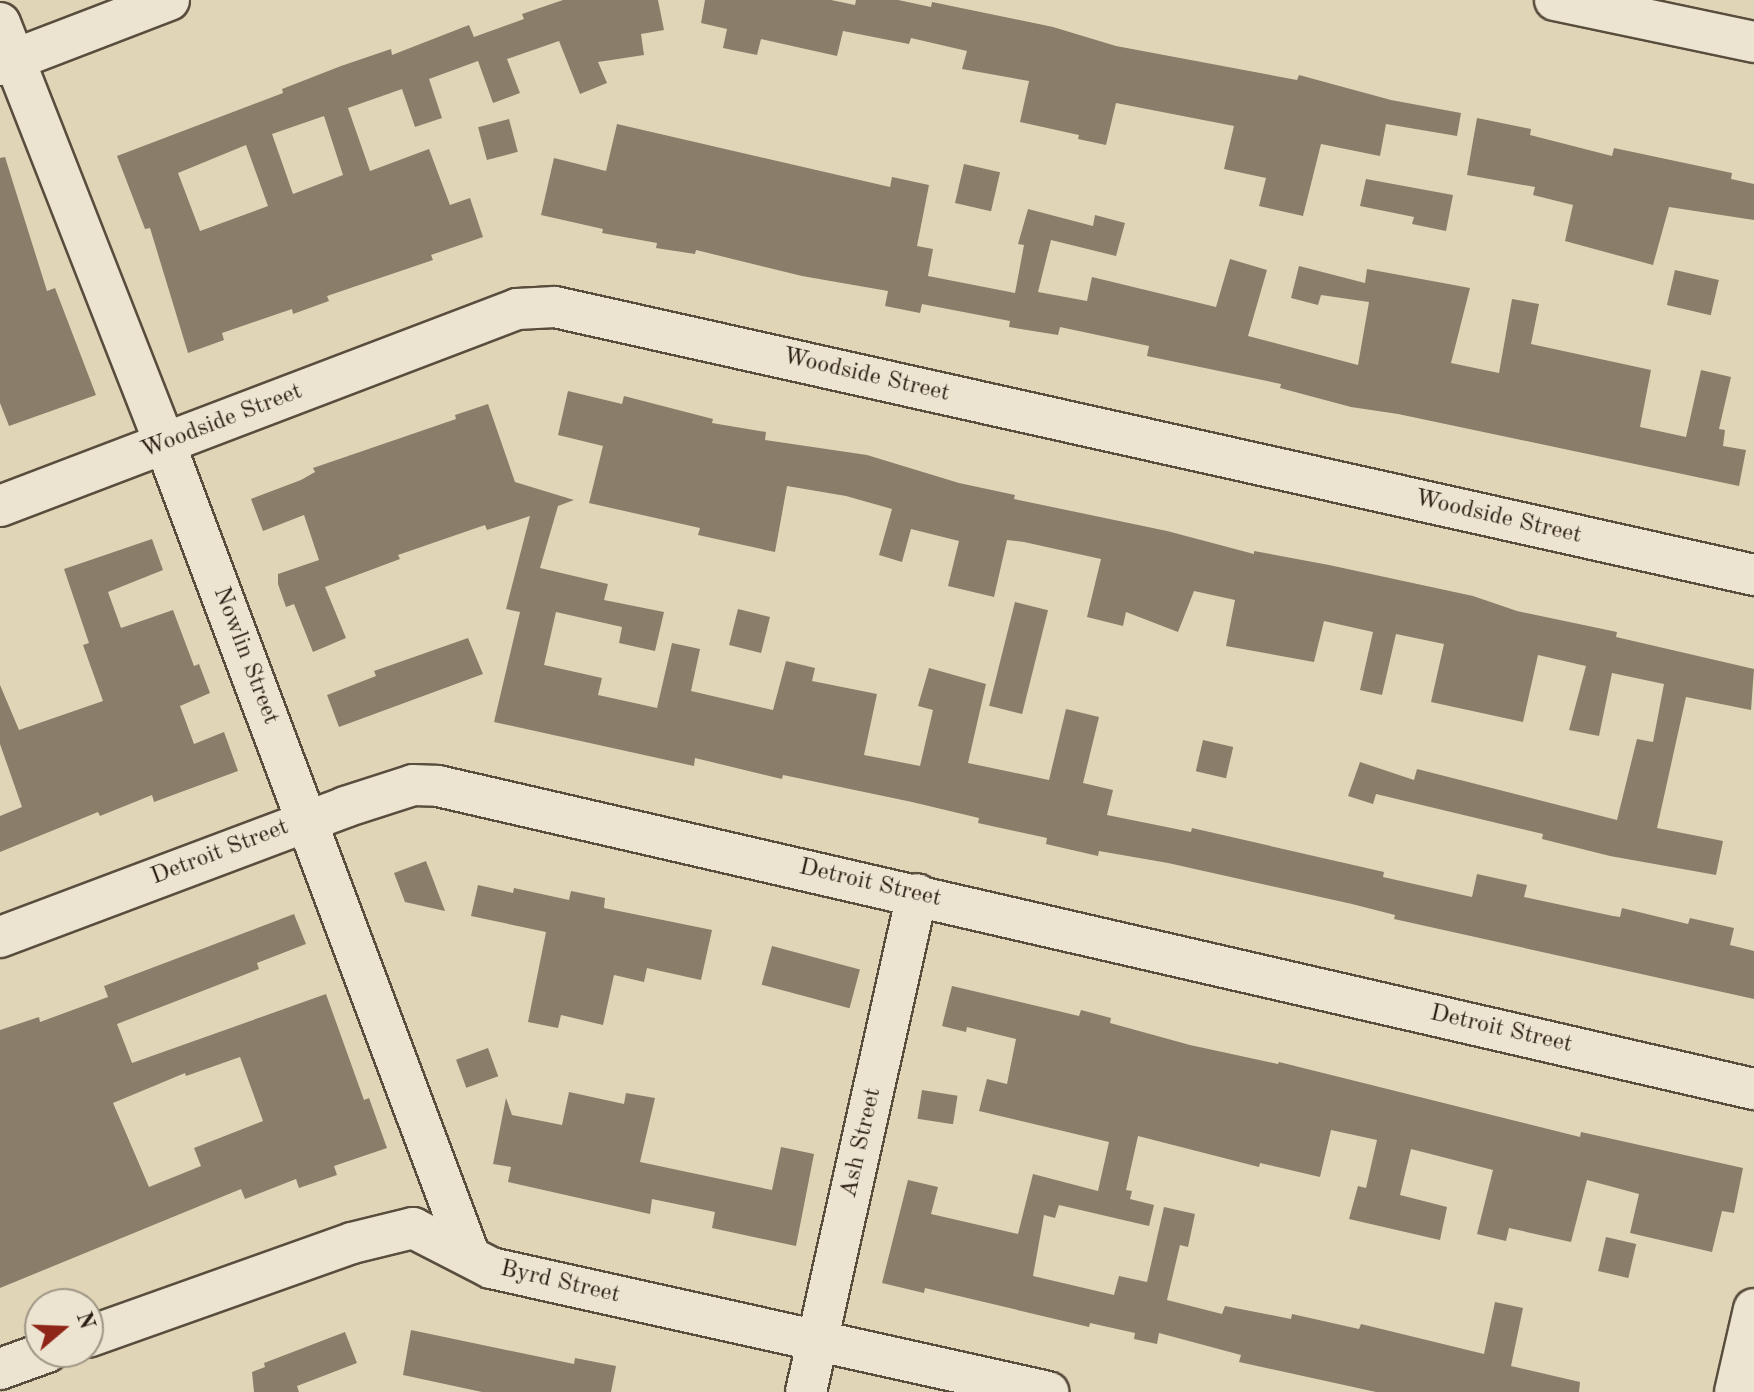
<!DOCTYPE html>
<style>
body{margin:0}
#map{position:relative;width:1754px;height:1392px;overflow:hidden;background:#e1d5b7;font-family:"Old Standard TT",serif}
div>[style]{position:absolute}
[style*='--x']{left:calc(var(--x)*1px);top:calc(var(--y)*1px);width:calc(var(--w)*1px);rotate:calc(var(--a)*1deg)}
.building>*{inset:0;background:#8a7e6a;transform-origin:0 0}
.roads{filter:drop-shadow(2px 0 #594d3e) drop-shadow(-2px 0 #594d3e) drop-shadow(0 2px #594d3e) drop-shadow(0 -2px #594d3e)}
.minor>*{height:40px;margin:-20px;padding:0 20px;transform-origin:20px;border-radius:20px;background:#ece4d0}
span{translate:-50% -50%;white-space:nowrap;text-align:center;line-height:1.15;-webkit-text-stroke:8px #ece4d0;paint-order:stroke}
.street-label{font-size:24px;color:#2c2016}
.north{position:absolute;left:24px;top:1288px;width:80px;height:80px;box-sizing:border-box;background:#ece4d0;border:2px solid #9f9686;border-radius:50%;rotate:71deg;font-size:22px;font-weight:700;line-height:32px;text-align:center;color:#2c2016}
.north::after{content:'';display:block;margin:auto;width:28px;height:36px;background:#8f2418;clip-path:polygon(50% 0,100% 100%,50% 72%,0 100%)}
</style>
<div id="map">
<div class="building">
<i style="clip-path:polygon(evenodd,563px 0,658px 0,664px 30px,641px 34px,644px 55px,598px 62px,607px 83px,580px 94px,559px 41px,507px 59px,520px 93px,493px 103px,478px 61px,429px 79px,442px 118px,415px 127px,402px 89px,348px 108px,370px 171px,429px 149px,450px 205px,470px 198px,483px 237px,431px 255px,433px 260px,327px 296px,329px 301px,293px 314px,292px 309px,222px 333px,224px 340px,188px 353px,150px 228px,145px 229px,117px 156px,283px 93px,282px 89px,341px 66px,391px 49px,392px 55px,469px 25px,474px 37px,524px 19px,522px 14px,563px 0,324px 116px,343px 175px,293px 194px,272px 134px,324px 116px,563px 0,246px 145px,268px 206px,200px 231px,178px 173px,246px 145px)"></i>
<i style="clip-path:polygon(705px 0,831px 0,855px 5px,856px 0,898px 0,931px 7px,932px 2px,1053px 27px,1116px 46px,1297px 80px,1299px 75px,1391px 100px,1461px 113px,1457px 136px,1386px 124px,1380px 156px,1321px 144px,1303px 216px,1259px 206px,1266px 178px,1224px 169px,1234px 126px,1116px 103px,1106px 145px,1078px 139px,1079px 135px,1020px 122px,1029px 81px,962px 69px,967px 51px,911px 38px,909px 44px,843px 31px,837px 56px,761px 39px,757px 55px,723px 48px,727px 29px,701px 23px)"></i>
<i style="clip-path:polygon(1477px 118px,1531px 129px,1530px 135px,1612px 156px,1614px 148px,1732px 173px,1731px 179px,1754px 184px,1754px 220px,1669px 207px,1653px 265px,1565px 241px,1573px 205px,1533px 195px,1535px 187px,1467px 175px)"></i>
<i style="left:509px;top:119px;width:34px;height:32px;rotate:75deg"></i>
<i style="clip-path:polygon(617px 124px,890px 187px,892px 177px,929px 185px,917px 246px,933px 249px,928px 276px,1015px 293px,1024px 245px,1018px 244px,1028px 209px,1093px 226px,1095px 215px,1125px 223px,1116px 256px,1051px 240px,1038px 292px,1087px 301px,1092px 277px,1216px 307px,1230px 259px,1267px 270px,1248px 336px,1358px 365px,1369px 302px,1321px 295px,1318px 305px,1291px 298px,1299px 266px,1365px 283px,1367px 269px,1470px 288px,1451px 363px,1499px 373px,1512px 299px,1539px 304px,1531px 344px,1651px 370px,1640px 427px,1686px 437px,1701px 370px,1731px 377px,1719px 429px,1725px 430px,1723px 446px,1746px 450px,1739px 486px,1398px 414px,1351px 407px,1280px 388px,1281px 384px,1147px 356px,1149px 346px,1060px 327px,1058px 335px,1009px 327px,1010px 321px,922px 304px,920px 313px,885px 306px,888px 291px,802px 276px,696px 250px,695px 254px,656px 248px,657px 243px,602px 233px,603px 229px,541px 215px,554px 158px,606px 171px)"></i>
<i style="clip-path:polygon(5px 157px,47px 291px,55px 288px,96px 395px,9px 426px,0 403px,0 158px)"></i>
<i style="left:964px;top:164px;width:37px;height:40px;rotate:13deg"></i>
<i style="clip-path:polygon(1366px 179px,1453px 195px,1446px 231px,1412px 224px,1414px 217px,1360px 206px)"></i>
<i style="left:1675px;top:270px;width:45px;height:36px;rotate:13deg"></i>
<i style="clip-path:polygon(568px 391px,622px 404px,624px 396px,713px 419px,712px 423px,766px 432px,765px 440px,867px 455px,959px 483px,1015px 495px,1014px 499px,1167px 531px,1254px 554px,1254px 551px,1329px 565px,1473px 596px,1517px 611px,1617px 632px,1616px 637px,1754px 669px,1751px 710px,1686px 697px,1657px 828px,1723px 841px,1716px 875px,1610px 856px,1542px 839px,1543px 834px,1376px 794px,1373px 804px,1348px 796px,1360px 762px,1414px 780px,1417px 769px,1617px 820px,1637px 739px,1653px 742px,1664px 684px,1612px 673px,1599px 736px,1569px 730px,1586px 666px,1538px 655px,1523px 722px,1431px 702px,1444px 644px,1396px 634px,1382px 695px,1360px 690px,1373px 632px,1324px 621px,1314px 662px,1226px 646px,1235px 600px,1194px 591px,1178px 632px,1126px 612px,1123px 626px,1087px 617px,1101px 559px,1024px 542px,1007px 540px,994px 597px,948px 586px,959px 541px,911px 529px,902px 562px,879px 555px,892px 509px,846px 496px,787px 486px,775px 552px,698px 535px,700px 528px,589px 503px,603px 446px,558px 435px)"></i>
<i style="clip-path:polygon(488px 404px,515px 482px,574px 500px,558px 506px,540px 568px,608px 584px,604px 600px,664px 612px,655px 651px,619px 643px,622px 627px,556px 612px,544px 665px,602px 678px,598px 695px,657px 708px,672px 643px,700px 649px,691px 691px,773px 710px,786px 661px,815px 668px,812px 681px,877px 694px,864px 755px,920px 766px,933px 710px,918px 706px,929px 668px,986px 684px,968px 763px,1049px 780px,1066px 709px,1099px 717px,1083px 783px,1113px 790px,1107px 815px,1191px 832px,1192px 828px,1384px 872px,1383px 877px,1472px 897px,1477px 874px,1527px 885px,1524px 897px,1613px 916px,1620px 917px,1622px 908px,1688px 924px,1690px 918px,1734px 928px,1730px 945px,1754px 951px,1754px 999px,1394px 919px,1395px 915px,1352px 904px,1168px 863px,1099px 851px,1098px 856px,1046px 844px,1047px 838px,978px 823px,979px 818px,912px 802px,783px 775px,782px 779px,695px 758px,694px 766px,494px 722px,520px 612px,506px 609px,530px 516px,487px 530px,485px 525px,398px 555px,400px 559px,325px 587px,346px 638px,313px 652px,294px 604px,286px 607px,278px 584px,278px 574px,319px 560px,304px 515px,263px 531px,251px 499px,301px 480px,315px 472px,313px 468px,456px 419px,455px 415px)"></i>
<i style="clip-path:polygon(152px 539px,163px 570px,108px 592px,121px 628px,173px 610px,194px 666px,199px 664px,210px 693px,180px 706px,194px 744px,224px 732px,238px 771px,154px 802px,152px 795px,100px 816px,98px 812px,0 852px,0 816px,22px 807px,0 744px,0 685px,19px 730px,103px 701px,83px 645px,89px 643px,64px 569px)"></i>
<i style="left:1015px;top:602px;width:34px;height:107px;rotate:14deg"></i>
<i style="left:738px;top:609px;width:33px;height:37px;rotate:14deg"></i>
<i style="clip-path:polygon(468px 638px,483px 674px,339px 727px,327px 695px,376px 676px,374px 671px)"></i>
<i style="left:1203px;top:740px;width:31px;height:32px;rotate:13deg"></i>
<i style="clip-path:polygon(426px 861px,445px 911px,405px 902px,394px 873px)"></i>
<i style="clip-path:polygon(478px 885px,513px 893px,514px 888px,569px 900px,571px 891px,605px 898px,604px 908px,712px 930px,701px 980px,647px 968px,644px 982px,614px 975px,603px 1025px,561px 1015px,558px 1028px,528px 1022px,546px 932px,471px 916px)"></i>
<i style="clip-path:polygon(evenodd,294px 914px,306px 944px,257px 963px,259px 969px,117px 1024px,132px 1063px,326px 994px,364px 1100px,369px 1098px,387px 1148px,334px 1166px,337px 1175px,299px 1188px,296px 1179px,245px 1199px,241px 1189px,0 1288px,0 1030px,39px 1017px,40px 1022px,108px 997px,104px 986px,294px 914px,240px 1057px,263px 1121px,194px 1148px,201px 1166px,149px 1187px,113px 1103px,185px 1073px,186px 1076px,240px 1057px)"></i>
<i style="left:772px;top:946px;width:91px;height:40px;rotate:15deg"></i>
<i style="clip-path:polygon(952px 986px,1079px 1016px,1081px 1010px,1111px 1018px,1110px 1023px,1190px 1045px,1278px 1064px,1279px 1062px,1580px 1137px,1581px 1132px,1743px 1168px,1734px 1213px,1722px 1211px,1712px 1252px,1630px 1233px,1639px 1194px,1587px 1180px,1571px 1242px,1509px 1228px,1506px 1241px,1477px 1234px,1493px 1170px,1411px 1149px,1400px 1195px,1447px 1207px,1440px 1240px,1349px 1219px,1358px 1186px,1366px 1188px,1377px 1140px,1331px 1130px,1320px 1177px,1260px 1163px,1259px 1167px,1138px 1136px,1126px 1190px,1132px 1191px,1130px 1199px,1154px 1205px,1149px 1226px,1059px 1205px,1055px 1218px,1044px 1215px,1033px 1276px,1114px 1295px,1119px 1276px,1147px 1282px,1164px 1207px,1195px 1214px,1188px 1247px,1180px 1245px,1167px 1300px,1222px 1314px,1225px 1306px,1291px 1319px,1292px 1314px,1359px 1329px,1361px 1324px,1484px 1354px,1495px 1302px,1523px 1308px,1511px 1366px,1580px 1382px,1579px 1392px,1376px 1392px,1239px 1362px,1241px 1355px,1159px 1333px,1157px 1344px,1134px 1339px,1135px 1333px,1090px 1323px,1089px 1327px,925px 1288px,924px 1293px,882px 1283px,908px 1180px,938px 1187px,931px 1214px,1018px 1234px,1033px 1174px,1098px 1191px,1109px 1142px,979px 1111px,987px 1079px,1007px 1084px,1016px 1039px,967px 1027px,966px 1032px,942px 1026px)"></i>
<i style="left:488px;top:1048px;width:30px;height:34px;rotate:70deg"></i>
<i style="left:922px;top:1090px;width:36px;height:29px;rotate:9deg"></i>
<i style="clip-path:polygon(569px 1092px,624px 1104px,626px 1093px,655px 1098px,640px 1162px,772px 1190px,781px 1147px,814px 1154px,796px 1246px,712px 1228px,715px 1212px,652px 1199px,650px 1214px,508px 1182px,511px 1167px,493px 1164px,506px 1098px,512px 1115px,562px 1125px)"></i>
<i style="left:1606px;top:1237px;width:31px;height:35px;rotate:13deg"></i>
<i style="clip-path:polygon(411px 1330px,574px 1364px,575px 1358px,616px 1366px,611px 1392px,482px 1392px,403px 1375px)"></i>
<i style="clip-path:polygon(345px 1332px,357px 1363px,297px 1386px,299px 1392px,254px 1392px,252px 1372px,265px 1367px,264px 1363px)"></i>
</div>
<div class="roads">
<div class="minor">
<i style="--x:1555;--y:0;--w:203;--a:11.9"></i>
<i style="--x:0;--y:23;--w:452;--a:68.6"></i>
<i style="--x:165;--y:444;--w:865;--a:69.43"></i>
<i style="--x:0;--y:65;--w:181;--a:-21"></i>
<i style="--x:0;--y:506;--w:553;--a:-20.86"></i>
<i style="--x:517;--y:309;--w:38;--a:-3"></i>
<i style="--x:555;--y:307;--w:1229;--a:12.6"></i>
<i style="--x:0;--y:937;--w:369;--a:-20.6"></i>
<i style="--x:345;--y:807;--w:71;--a:-17.9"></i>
<i style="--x:413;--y:785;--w:25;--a:2"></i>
<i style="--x:438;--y:786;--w:1350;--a:12.97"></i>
<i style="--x:88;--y:1337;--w:280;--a:-19.6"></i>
<i style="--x:352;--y:1243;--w:63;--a:-13.8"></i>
<i style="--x:413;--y:1228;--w:88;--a:27.1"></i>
<i style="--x:491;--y:1268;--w:571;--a:12.55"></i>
<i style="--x:0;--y:1369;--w:50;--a:-19.9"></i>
<i style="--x:806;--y:1392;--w:510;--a:-77.43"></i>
<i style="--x:1735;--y:1392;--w:85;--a:-77.1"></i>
</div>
</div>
<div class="street-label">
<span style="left:866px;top:376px;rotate:13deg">Woodside Street</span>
<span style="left:222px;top:422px;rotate:-21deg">Woodside Street</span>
<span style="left:1498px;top:518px;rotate:13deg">Woodside Street</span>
<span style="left:245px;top:656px;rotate:69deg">Nowlin Street</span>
<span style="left:220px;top:853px;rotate:-21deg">Detroit Street</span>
<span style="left:870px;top:884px;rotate:13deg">Detroit Street</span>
<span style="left:1501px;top:1030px;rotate:13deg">Detroit Street</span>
<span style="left:862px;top:1143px;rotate:-77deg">Ash Street</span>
<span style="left:560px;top:1283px;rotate:13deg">Byrd Street</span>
</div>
<div class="north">N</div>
</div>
